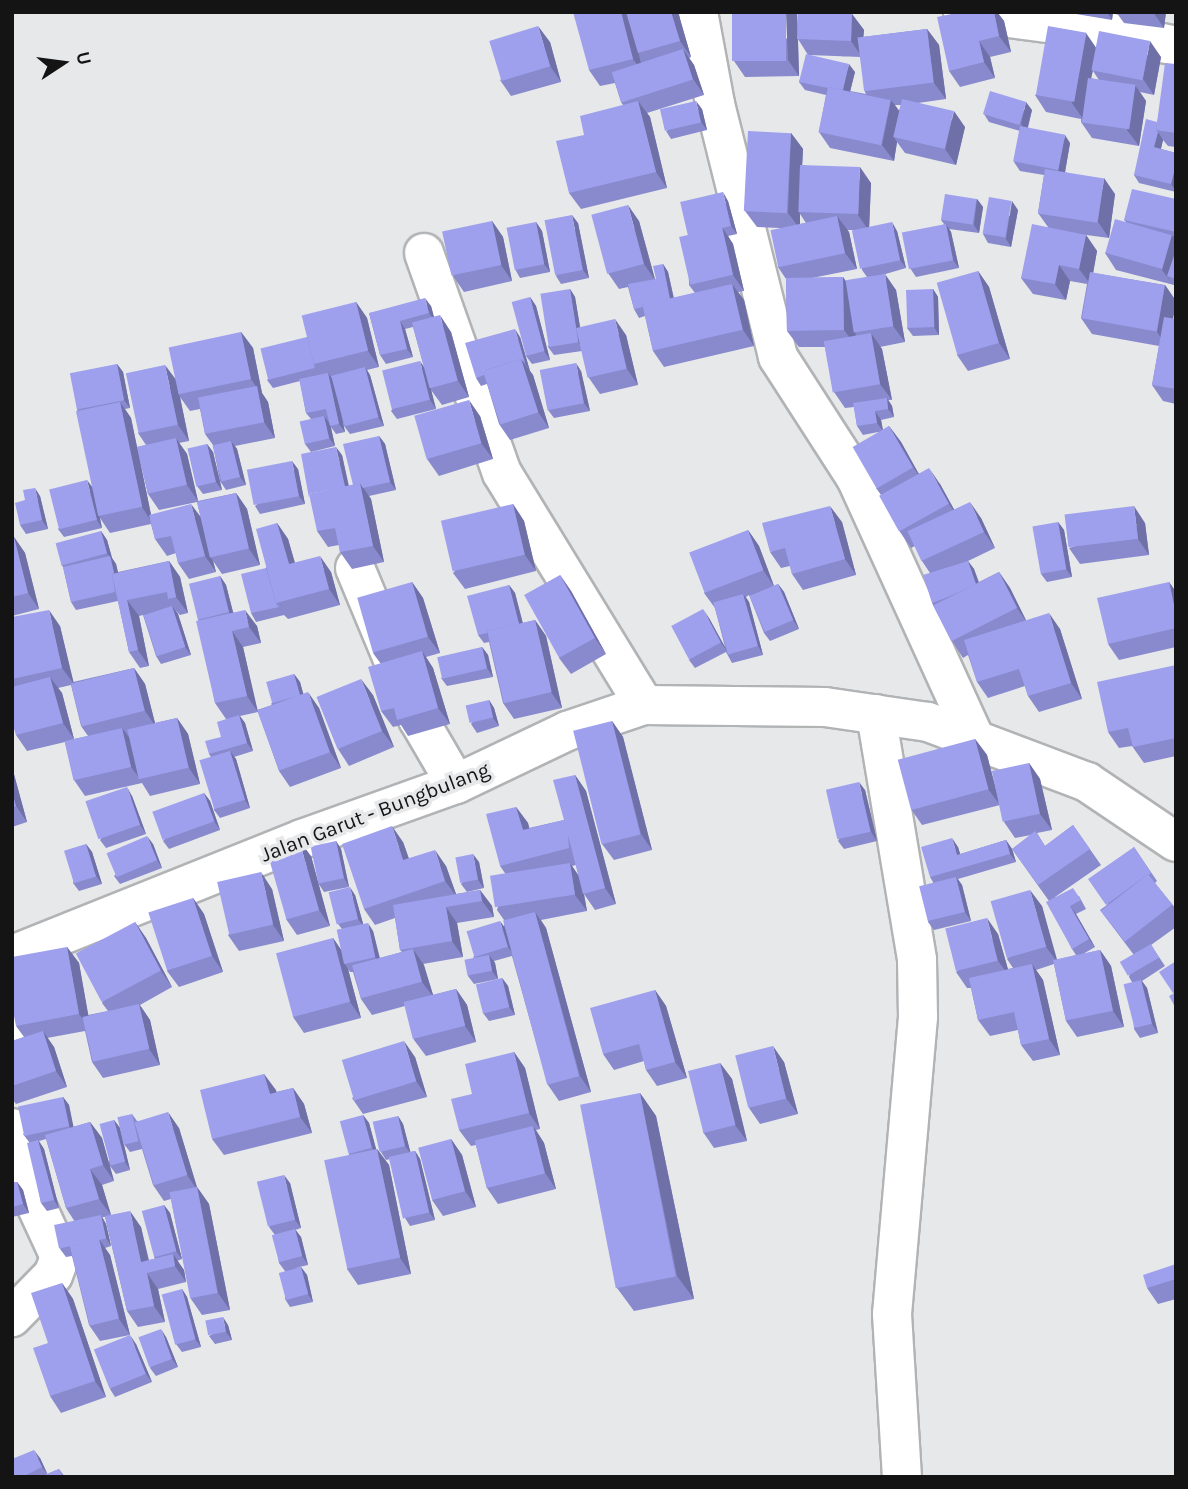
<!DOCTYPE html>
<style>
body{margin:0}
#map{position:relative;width:1188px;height:1489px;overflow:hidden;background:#e7e8ea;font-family:Karla,sans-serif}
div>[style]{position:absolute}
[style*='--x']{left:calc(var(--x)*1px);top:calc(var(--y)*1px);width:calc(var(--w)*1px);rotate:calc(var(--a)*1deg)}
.roads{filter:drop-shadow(2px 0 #b1b3b5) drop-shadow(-2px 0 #b1b3b5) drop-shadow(0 2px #b1b3b5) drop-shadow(0 -2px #b1b3b5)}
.minor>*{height:38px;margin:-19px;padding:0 19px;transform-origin:19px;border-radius:19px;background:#fff}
.major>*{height:38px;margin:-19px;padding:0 19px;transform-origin:19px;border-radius:19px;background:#fff}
.wall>*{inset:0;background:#888acd}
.shaded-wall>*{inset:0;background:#6f70a7}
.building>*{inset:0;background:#9ea0ee;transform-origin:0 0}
span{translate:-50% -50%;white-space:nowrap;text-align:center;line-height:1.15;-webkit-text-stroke:7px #e7e8ea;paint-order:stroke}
.street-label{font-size:21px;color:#141415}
.frame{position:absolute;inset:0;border:14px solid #141415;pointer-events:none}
.north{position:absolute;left:28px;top:28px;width:70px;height:70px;-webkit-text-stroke:5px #e7e8ea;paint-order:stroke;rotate:77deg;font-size:19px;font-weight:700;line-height:28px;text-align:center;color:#141415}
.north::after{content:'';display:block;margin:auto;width:24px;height:32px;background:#141415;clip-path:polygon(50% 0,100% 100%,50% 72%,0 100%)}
</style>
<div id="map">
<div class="roads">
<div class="minor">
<i style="--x:698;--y:12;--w:94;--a:79.5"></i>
<i style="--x:715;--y:104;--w:261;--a:76"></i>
<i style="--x:778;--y:357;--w:144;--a:57.2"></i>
<i style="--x:856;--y:478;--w:285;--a:65.5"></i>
<i style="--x:963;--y:12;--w:130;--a:7.5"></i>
<i style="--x:1092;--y:29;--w:86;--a:11.4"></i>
<i style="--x:424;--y:253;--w:233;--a:70.5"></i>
<i style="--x:502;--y:473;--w:272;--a:58.5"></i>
<i style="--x:355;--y:568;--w:164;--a:67.4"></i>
<i style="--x:418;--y:719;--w:75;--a:59.7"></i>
<i style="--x:876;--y:714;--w:249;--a:80.5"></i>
<i style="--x:917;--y:960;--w:57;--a:89"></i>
<i style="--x:918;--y:1017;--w:298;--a:95"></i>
<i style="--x:892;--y:1314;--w:163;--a:86.5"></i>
<i style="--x:12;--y:1009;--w:41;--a:77.3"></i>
<i style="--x:21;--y:1049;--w:10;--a:156"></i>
<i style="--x:12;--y:1128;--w:66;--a:74.3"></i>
<i style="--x:30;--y:1192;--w:72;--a:65.2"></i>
<i style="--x:60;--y:1257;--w:19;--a:111"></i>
<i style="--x:53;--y:1275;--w:59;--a:134.3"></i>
</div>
<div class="major">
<i style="--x:12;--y:955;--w:312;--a:-21.8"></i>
<i style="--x:302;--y:839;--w:164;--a:-19.7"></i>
<i style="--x:456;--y:784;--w:123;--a:-25.5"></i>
<i style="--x:567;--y:731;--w:81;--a:-18.7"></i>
<i style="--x:644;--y:705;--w:181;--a:0.6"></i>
<i style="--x:825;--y:707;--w:104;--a:8.3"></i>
<i style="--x:928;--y:722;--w:170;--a:20.7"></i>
<i style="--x:1087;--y:782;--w:107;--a:34"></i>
</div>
</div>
<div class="wall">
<i style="clip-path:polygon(621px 12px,678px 12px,691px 57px,689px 58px,694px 65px,704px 95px,647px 113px,650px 117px,667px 188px,581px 209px,569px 193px,584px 135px,623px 105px,621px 102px,615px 83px,600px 86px,589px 70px)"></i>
<i style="clip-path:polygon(evenodd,798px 12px,838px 12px,838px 14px,852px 14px,864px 30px,863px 37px,927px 29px,939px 45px,946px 99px,918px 103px,965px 127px,956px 165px,905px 153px,897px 142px,894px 161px,830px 148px,819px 132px,826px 95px,805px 90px,799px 82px,808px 55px,798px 39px,799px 76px,745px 77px,734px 61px,797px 34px,798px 12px,809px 55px,861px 57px,865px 92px,866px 94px,850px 91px,855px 72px,809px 55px,798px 12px,895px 105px,901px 105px,899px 111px,895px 105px)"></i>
<i style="clip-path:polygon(961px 12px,997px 12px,1004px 21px,1011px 52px,990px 57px,995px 78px,960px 87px,949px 71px)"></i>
<i style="clip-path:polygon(1074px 12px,1113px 12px,1112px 20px,1076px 14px)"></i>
<i style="clip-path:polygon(1116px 12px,1166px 12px,1164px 28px,1124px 23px)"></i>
<i style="clip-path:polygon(550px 42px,561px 82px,511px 96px,500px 80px)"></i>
<i style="clip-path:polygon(evenodd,1096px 48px,1161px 57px,1154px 95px,1140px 92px,1146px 101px,1139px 146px,1092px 138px,1081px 122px,1081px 119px,1046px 112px,1035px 95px,1096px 48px,1093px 71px,1099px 80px,1091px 78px,1093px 71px)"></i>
<i style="clip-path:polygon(1176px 64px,1176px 147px,1168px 146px,1163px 140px,1161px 149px,1176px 153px,1176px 192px,1139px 183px,1134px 175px,1157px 122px)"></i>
<i style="clip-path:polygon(702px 109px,707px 130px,671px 139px,666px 131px)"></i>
<i style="clip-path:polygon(1032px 110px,1028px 128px,1070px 143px,1065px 172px,1115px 194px,1109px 238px,1079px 234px,1086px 235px,1097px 251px,1093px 273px,1165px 285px,1176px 301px,1173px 319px,1176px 319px,1176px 404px,1163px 401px,1152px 385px,1159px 346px,1092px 334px,1081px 318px,1087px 284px,1070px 281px,1066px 300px,1033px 294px,1021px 278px,1048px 227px,1038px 213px,1044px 175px,1020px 171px,1014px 162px,1020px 131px,989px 122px,984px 114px)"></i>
<i style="clip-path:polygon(evenodd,791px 133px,803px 149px,802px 165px,871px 183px,869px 228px,897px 231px,906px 268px,882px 275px,896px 290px,905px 342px,880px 347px,882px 349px,892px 400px,888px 400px,892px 406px,894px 417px,881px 420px,883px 430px,889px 426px,901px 442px,918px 473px,940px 484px,954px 510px,981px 518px,995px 548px,968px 561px,974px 569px,979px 582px,999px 572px,1010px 588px,1026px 621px,1060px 629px,1082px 699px,1039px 712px,1028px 696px,1025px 686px,988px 698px,977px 682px,968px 655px,963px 658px,952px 641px,932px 603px,930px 573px,922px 561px,915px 546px,911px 548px,900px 532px,881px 495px,876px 488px,878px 432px,863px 435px,857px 426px,854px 407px,845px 408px,834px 392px,825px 347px,799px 347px,787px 331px,786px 279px,778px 267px,780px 228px,757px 227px,745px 211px,791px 133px,800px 214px,806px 223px,800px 224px,800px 214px,791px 133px,847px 230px,859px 230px,862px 270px,867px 277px,847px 283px,843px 277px,812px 278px,857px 269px,849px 232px,847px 230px)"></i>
<i style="clip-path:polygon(977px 199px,983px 207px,979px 233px,949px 229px,951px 232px,959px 268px,916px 277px,910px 268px,944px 224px,941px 220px)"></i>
<i style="clip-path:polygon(1176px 199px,1176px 239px,1174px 238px,1176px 240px,1176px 288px,1174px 285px,1116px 270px,1105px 253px,1126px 222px,1124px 220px)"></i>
<i style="clip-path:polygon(728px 201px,737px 234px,728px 236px,733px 244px,744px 291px,738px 292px,744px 300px,754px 346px,664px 367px,653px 351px,645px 316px,639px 318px,634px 309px,628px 287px,619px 289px,608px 273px,639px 221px,655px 279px,656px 279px,663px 264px,668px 272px,674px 298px,695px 293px,689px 285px,688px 235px)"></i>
<i style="clip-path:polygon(1018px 210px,1011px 247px,988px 243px,983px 234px)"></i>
<i style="clip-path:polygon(492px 221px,503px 237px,512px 281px,464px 292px,453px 276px)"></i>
<i style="clip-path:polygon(536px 222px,542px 231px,550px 272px,520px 278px,515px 269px)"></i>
<i style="clip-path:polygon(578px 223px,589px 278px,561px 284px,556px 276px)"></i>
<i style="clip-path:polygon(978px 271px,989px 287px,1010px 359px,968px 371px,957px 355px)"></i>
<i style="clip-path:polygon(570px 289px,575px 297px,580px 328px,626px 335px,638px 385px,600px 394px,589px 378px,582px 351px,554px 355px,548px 347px)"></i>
<i style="clip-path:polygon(933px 289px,938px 297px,939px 335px,913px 336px,907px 328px)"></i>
<i style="clip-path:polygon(530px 297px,536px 306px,550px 360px,532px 364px,526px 356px)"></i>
<i style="clip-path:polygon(356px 302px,367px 318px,379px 367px,367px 370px,370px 375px,384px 426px,350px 434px,344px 426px,342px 419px,345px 432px,336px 434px,331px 427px,335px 446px,311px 452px,305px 444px,311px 419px,306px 413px,300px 381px,273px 388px,267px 380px,307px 337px)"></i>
<i style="clip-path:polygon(431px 306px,434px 317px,451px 332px,469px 397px,442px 405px,431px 390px,436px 409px,397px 419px,391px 411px,424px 367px,413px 327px,405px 329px,413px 357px,386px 364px,380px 355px,369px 313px)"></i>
<i style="clip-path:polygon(evenodd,241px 332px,253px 348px,262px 393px,268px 402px,275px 438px,235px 446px,237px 449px,246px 485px,226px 490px,220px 481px,213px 445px,205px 434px,200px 409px,190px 411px,180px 397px,189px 441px,179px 443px,187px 454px,198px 501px,236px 493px,247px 509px,260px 565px,222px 574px,213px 561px,216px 572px,189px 579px,178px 563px,176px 553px,167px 556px,155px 539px,151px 524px,110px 533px,100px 518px,102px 528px,64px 537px,58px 529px,93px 487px,77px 410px,117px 364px,123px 372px,130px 408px,125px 409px,131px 418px,137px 447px,146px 445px,138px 433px,175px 379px,241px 332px,138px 451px,148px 494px,159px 510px,197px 502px,201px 518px,151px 515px,138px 451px)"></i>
<i style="clip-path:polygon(520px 337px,530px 371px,533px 375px,549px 428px,510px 440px,499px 424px,487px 384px,481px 386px,476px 378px)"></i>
<i style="clip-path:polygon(581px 371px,590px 411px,554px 418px,548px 410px)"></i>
<i style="clip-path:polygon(480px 416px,493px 459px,439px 476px,427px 459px)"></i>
<i style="clip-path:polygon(379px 436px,385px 444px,396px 490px,369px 496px,371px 499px,384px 562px,352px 569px,340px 552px,339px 545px,328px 547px,317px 531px,342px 455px,349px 486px,353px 485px)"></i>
<i style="clip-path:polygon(207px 444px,213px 452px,222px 490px,203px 494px,197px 486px)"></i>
<i style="clip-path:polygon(298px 469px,305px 504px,260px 514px,255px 506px)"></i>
<i style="clip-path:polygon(40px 496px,48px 529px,26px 534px,20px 525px)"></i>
<i style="clip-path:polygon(513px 504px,524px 521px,536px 571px,465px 589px,453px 573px)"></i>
<i style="clip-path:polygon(842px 522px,856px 575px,803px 590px,792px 574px,790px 566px,781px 568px,770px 552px)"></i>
<i style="clip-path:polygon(1058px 522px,1064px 530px,1072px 577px,1047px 582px,1041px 574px)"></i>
<i style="clip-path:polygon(277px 523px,288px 539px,295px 563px,331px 572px,340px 605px,288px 619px,284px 615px,256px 622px,251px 613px,266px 568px)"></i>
<i style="clip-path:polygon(1145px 523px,1149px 555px,1080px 564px,1069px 548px)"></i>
<i style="clip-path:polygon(748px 530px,759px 546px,774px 586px,778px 584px,784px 592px,799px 629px,770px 641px,764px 633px,749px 595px,746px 597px,749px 602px,763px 655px,732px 663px,726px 652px,695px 668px,689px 660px,709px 618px,725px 647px,715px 608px,704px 593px)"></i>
<i style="clip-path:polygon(101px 531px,107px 540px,112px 558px,116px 564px,118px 572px,169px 561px,180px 577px,188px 613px,180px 615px,174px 609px,178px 614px,191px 655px,161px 664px,156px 656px,143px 615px,139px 616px,149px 666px,140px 668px,129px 652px,118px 601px,76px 610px,71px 602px,63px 567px,61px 564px)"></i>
<i style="clip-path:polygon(12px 537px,14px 537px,25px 553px,39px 609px,12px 616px)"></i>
<i style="clip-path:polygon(560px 575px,571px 591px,606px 654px,571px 674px,559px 658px)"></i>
<i style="clip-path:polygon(220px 576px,226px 585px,233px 612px,257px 626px,261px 643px,243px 647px,257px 710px,272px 705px,271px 704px,294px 674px,300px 682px,303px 693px,319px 708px,341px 768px,290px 787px,279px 771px,258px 712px,240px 716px,245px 723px,253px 751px,234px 757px,236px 759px,250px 808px,220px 818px,214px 810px,211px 757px,209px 754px,221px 737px,226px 719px,215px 703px,198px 619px)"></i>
<i style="clip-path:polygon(412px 582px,423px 598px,440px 653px,426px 657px,433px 668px,450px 724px,408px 736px,401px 725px,393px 727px,381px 711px,381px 664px,373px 653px)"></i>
<i style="clip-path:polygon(1169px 582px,1176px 592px,1176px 647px,1119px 660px,1108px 644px)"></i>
<i style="clip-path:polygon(509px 585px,515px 593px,523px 623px,535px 620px,546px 636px,562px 708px,514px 719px,503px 703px,489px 642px,484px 643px,478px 635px)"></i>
<i style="clip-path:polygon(evenodd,12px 617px,60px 626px,73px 682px,134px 668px,145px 684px,155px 723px,177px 718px,188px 734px,200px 784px,150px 796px,142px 783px,85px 796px,74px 780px,65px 742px,27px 751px,16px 735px,14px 686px,12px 684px,12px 617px,71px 685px,81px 726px,88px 736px,74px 739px,62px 693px,58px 688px,71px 685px)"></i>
<i style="clip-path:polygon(482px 647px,488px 655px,493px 677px,447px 686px,441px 678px)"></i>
<i style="clip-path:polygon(1176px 665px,1176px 756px,1144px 763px,1132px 746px,1119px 748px,1108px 732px)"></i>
<i style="clip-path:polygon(373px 695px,394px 747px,349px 766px,338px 749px)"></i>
<i style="clip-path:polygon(489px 700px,494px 708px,499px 726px,477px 733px,471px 724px)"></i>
<i style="clip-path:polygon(612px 721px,623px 737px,652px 850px,614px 860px,602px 844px)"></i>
<i style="clip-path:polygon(975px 739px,987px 755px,1000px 805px,922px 825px,911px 809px)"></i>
<i style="clip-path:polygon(1029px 763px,1040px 779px,1052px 830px,1037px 833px,1045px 846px,1073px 825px,1101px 865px,1055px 897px,1079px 896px,1086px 909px,1076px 914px,1095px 947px,1083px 954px,1100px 950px,1111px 966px,1124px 1027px,1077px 1037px,1066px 1021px,1054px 964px,1036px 970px,1043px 980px,1060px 1055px,1033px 1061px,1021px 1045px,1018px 1030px,990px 1036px,978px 1020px,971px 988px,967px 988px,956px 972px,998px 934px,1008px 969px,1013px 968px,1007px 959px,1042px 906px,1056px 960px,1076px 955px,1072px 949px,1049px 901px,1012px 849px,1031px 835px,1015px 838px,1004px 822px)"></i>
<i style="clip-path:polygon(12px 767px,27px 822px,12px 827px)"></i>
<i style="clip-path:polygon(evenodd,575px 775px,586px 791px,616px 904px,595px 910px,584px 894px,587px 911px,541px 920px,546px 928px,591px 1092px,559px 1101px,548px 1085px,512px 956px,494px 961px,495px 963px,498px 979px,474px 984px,468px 976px,474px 958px,473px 957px,504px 927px,504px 920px,497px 910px,507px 876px,500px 866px,516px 807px,528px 823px,529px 828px,564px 820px,575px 775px,576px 865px,579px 877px,572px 866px,576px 865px)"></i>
<i style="clip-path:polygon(865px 790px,877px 841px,844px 849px,838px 841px)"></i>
<i style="clip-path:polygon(204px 793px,210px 801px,220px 830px,169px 849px,163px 841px)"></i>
<i style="clip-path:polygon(132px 796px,146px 834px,106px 848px,100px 840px)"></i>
<i style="clip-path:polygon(1006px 840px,1012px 849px,1016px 862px,958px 879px,962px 885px,971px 921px,934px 930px,928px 922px,933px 882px,930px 877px,958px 847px,960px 854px)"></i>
<i style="clip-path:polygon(336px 841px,341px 849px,349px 887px,324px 892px,318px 883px)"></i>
<i style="clip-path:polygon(403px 842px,409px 859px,446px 866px,456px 894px,480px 890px,492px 906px,494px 917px,457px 923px,463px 957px,423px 964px,433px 995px,456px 989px,467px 1005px,476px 1042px,426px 1056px,414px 1040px,405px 1006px,372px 1015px,361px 999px,353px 972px,350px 972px,348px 969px,361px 1018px,304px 1033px,293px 1017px,333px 938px,341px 950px,342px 929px,338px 924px,355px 895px,363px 924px,373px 931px,380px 958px,402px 952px,400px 950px,395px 918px,375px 925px,364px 909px)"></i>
<i style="clip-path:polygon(86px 844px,92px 852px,102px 884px,79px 891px,73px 883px)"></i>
<i style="clip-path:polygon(153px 844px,162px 868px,120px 884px,114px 876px)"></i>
<i style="clip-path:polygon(1134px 847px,1157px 881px,1155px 883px,1176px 909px,1176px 927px,1151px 945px,1165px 966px,1142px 981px,1147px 988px,1158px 1033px,1140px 1038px,1134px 1029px,1132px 982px,1129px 977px,1134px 955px,1100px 910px,1107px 905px)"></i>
<i style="clip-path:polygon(311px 856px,330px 926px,297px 935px,286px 919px)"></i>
<i style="clip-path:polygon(479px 862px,484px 888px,467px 892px,461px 884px)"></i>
<i style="clip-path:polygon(272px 889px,284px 941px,239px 951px,228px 935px)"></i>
<i style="clip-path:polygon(193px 898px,204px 914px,223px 972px,179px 987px,167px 971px)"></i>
<i style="clip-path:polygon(135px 922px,146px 938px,172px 987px,140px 1005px,150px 1020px,160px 1065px,103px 1078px,92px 1062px,85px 1031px,47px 1038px,54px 1047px,67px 1087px,16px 1104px,12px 1099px,12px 1041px,24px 1037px,16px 1026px,67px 947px,79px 963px,88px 1015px,108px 1011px,102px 1003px)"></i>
<i style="clip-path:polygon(502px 978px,508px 986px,515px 1015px,489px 1021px,483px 1013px)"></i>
<i style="clip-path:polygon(655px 990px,666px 1006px,687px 1078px,657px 1086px,646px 1070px,644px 1061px,614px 1070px,603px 1054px)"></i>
<i style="clip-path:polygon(514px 1052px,525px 1068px,540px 1129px,536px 1130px,544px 1143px,556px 1189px,498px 1204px,487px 1188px,476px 1145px,471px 1146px,459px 1130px,472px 1094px)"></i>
<i style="clip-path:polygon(415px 1057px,427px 1097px,363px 1114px,352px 1098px)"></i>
<i style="clip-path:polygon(784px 1062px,798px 1114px,760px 1124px,749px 1108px)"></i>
<i style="clip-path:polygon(720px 1063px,732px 1079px,747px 1141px,714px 1148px,703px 1132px)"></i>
<i style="clip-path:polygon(264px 1074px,276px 1092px,293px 1088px,304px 1104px,312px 1133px,224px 1155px,212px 1139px)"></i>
<i style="clip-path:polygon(640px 1093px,656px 1116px,694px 1299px,634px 1311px,617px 1288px)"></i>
<i style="clip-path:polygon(63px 1097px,69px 1105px,73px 1127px,90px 1122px,102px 1138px,109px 1163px,114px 1120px,120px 1128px,130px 1170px,116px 1174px,110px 1166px,114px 1181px,102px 1185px,111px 1215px,141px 1227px,149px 1260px,155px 1259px,154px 1257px,164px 1205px,170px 1213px,182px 1259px,177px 1261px,184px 1270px,186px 1282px,158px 1289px,165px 1322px,138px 1327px,127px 1311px,105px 1217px,102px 1217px,106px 1224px,111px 1246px,105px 1248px,110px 1255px,130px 1335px,100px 1341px,89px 1325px,72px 1256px,66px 1257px,60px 1249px,75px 1222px,66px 1208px,46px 1139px,39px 1141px,44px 1149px,59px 1208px,47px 1211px,41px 1203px,29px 1142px,23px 1134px)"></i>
<i style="clip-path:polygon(132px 1114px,137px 1121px,179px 1128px,197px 1187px,209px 1204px,230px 1310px,202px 1315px,191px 1299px,171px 1199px,164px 1201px,153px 1185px,142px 1149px,130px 1152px,124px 1144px)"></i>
<i style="clip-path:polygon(363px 1115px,369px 1123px,376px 1149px,377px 1149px,389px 1165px,411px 1274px,358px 1285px,347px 1269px,349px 1154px)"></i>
<i style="clip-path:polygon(398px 1116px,403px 1124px,410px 1152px,415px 1151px,420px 1159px,435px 1220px,410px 1226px,405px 1218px,390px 1159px,386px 1160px,381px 1152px)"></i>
<i style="clip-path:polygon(451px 1139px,462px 1155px,476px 1207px,443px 1216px,432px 1200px)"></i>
<i style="clip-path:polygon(17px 1182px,23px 1190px,29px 1213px,12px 1217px,12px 1183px)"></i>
<i style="clip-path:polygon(290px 1183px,301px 1228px,295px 1230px,301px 1237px,308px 1265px,295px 1268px,301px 1267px,307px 1275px,313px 1302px,290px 1307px,285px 1299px,285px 1271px,279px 1263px,275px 1235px,269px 1227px)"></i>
<i style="clip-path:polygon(1176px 1264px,1176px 1299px,1158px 1304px,1147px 1288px)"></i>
<i style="clip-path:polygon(62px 1283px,73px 1299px,106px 1397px,61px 1413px,50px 1396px,48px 1343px)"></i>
<i style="clip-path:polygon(182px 1289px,187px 1297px,201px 1347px,182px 1352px,176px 1344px)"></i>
<i style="clip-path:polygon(228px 1325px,232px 1340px,215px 1344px,209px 1336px)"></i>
<i style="clip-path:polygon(166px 1337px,178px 1367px,156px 1376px,150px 1368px)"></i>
<i style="clip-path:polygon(136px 1344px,152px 1382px,115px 1397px,110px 1389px)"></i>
<i style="clip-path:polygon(12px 1458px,40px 1458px,47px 1474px,59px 1469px,65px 1477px,12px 1477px)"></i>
</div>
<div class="shaded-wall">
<i style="clip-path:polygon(621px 12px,628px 12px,644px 75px,633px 59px)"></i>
<i style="clip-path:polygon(671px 12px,678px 12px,691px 57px,680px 41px)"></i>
<i style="clip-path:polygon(786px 12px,797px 12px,799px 76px,788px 60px)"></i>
<i style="clip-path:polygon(994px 12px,997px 12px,1004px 21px,1011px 52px,999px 36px)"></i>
<i style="clip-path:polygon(1107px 12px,1113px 12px,1112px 20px)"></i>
<i style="clip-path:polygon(1153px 12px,1166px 12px,1164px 28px)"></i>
<i style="clip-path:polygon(852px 14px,864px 30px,862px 57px,851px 41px)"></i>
<i style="clip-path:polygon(538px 26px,550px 42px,561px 82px,550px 66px)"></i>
<i style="clip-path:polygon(927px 29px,939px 45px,946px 99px,934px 83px)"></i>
<i style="clip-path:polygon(1086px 33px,1097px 49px,1083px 119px,1072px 103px)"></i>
<i style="clip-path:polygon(979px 41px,990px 57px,995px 78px,984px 62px)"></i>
<i style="clip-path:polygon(1150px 41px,1161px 57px,1154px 95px,1143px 79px)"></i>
<i style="clip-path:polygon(683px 49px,694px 65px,704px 95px,693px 79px)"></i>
<i style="clip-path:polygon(849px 64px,855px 72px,848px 100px,842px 92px)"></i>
<i style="clip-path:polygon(1135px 85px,1146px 101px,1139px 146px,1127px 130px)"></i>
<i style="clip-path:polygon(891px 100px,903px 116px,894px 137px,897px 142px,894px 161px,882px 145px)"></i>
<i style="clip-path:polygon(638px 101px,650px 117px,667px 188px,656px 172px)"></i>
<i style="clip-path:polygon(696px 101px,702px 109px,707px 130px,701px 122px)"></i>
<i style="clip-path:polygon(1026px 102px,1032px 110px,1026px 133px,1021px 124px)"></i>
<i style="clip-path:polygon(954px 111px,965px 127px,956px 165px,945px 149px)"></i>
<i style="clip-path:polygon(1158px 132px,1163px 140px,1159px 156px,1154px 147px)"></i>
<i style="clip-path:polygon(791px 133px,803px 149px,800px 212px,799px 212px,800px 214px,800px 229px,788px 213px)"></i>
<i style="clip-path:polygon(1065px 135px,1070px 143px,1064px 178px,1058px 170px)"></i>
<i style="clip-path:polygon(1176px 164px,1176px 191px,1171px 184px)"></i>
<i style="clip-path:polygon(860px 167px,871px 183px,869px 231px,858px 215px)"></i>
<i style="clip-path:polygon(1104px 178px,1115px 194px,1109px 238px,1098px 222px)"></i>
<i style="clip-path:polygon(723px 192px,728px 201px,737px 234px,731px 226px)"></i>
<i style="clip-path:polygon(977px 199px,983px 207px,979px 233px,974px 225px)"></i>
<i style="clip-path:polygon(1012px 201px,1018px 210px,1011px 247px,1006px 239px)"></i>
<i style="clip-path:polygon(628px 205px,639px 221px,655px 280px,644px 264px)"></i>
<i style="clip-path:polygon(572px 215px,578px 223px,589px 278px,583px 270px)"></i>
<i style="clip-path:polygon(837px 216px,849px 232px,857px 269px,845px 253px)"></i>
<i style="clip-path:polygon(492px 221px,503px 237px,512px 281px,501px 265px)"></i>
<i style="clip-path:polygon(536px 222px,542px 231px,550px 272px,544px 264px)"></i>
<i style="clip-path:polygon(892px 222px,897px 231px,906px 268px,900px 260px)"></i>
<i style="clip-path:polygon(946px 224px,951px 232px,959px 268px,953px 260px)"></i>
<i style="clip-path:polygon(722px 227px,733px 244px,744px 291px,733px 275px)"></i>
<i style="clip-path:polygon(1086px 235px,1097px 251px,1091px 285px,1079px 269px)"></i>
<i style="clip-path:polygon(1172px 235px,1176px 240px,1176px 279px,1167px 276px,1174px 286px,1162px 270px)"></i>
<i style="clip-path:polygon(663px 264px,668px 272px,676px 310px,670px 302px)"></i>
<i style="clip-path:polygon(1059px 265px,1070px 281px,1066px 300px,1055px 284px)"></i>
<i style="clip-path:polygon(978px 271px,989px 287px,1010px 359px,999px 343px)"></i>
<i style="clip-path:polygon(885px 274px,896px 290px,905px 342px,893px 326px)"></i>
<i style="clip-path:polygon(843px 277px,854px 294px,856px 346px,844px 330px)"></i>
<i style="clip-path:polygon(732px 284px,744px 300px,754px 346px,743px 330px)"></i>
<i style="clip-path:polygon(1165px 285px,1176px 301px,1168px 348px,1157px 332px)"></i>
<i style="clip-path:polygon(570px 289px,575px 297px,584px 350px,578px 342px)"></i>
<i style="clip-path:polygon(933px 289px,938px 297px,939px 335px,934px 327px)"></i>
<i style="clip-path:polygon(530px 297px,536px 306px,550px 360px,544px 351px)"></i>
<i style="clip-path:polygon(425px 298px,431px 306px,435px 321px,429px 313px)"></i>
<i style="clip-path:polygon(356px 302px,367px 318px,379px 367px,368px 351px)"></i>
<i style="clip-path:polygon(440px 315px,451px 332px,469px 397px,458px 381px)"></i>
<i style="clip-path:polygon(615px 319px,626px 335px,638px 385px,627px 369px)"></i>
<i style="clip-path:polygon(400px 321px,405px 329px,413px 357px,407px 349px)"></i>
<i style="clip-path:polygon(515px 329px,520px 337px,530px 371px,525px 363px)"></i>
<i style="clip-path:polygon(241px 332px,253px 348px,262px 393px,268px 402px,275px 438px,264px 422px,257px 388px,251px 379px)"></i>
<i style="clip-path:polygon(871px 333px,882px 349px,892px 400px,880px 384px)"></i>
<i style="clip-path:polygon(521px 359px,533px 375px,549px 428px,538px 412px)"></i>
<i style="clip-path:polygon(420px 361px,426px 370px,436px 409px,430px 400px)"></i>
<i style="clip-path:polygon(576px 363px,581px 371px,590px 411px,584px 403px)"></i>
<i style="clip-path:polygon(117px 364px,123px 372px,130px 408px,124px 400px)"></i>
<i style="clip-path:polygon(165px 365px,177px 381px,179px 395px,180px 397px,189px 441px,178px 425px)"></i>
<i style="clip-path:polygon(365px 367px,370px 375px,384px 426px,378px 417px)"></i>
<i style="clip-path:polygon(328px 373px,334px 381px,345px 432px,339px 424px)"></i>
<i style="clip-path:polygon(887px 398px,892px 406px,894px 417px,888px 409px)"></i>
<i style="clip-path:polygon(469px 400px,480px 416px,493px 459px,481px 443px)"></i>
<i style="clip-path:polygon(120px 402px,131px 418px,153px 524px,142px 507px)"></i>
<i style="clip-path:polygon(875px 411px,881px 420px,883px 431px,877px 423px)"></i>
<i style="clip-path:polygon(324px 416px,330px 424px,335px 446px,329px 438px)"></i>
<i style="clip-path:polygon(889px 426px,901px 442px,924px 483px,913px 467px)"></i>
<i style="clip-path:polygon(379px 436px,385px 444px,396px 490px,390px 482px)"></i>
<i style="clip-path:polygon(176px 438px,187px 454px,198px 501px,187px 485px)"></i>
<i style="clip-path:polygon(231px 441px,237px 449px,246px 485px,240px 477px)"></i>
<i style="clip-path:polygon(207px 444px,213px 452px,222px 490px,216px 482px)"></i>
<i style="clip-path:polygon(336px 447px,342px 455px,351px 498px,346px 490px)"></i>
<i style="clip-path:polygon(292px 461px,298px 469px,305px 504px,299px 496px)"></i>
<i style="clip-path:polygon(929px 468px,940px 484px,960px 520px,949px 504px)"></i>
<i style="clip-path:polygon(87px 480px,93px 488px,102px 528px,97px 520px)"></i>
<i style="clip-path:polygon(360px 483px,371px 499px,384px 562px,373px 546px)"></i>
<i style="clip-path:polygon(35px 488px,40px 496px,48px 529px,42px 520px)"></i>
<i style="clip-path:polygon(236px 493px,247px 509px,260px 565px,249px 549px)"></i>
<i style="clip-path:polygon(970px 502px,981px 518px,995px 548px,984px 532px)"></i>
<i style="clip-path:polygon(191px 504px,203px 520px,211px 558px,213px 561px,216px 572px,205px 556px)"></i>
<i style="clip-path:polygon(513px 504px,524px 521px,536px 571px,525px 555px)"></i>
<i style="clip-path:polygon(830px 506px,842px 522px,856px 575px,845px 559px)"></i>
<i style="clip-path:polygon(1134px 506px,1145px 523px,1149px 555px,1138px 539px)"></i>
<i style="clip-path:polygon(1058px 522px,1064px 530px,1072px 577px,1066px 569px)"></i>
<i style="clip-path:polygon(277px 523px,288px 539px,300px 581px,289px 564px)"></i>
<i style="clip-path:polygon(748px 530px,759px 546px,774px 586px,763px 570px)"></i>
<i style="clip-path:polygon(101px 531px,107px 540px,112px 558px,116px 564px,124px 599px,118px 591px,111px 559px,107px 553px)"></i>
<i style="clip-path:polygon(14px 537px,25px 553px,39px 609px,28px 593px)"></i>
<i style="clip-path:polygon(320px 556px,331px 572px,340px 605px,329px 589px)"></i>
<i style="clip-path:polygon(169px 561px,180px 577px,188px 613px,176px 597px)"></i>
<i style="clip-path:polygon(968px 561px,974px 569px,983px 596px,977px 588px)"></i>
<i style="clip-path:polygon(999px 572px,1010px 588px,1028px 624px,1017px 608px)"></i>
<i style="clip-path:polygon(560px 575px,571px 591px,606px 654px,595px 638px)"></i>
<i style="clip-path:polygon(220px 576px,226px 585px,235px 620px,229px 612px)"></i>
<i style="clip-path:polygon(412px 582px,423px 598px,440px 653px,428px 637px)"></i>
<i style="clip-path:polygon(1169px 582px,1176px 592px,1176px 614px)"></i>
<i style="clip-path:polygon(778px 584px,784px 592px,799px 629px,793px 620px)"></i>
<i style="clip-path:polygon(509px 585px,515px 593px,525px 633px,519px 624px)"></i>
<i style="clip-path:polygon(743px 594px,749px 602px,763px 655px,758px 646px)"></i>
<i style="clip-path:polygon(127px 600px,139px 616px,149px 666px,138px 650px)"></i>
<i style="clip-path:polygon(172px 606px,178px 614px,191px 655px,185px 647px)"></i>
<i style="clip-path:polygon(703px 609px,709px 618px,727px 651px,721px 643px)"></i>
<i style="clip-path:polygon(49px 610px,60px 626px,74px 684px,62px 668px)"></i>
<i style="clip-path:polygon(245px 610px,257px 626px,261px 643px,249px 627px)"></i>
<i style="clip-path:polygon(1049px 613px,1060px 629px,1082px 699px,1071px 683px)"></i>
<i style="clip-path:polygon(535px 620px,546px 636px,562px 708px,551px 692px)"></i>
<i style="clip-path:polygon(232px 631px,243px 647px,258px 712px,247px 696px)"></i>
<i style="clip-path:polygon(482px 647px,488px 655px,493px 677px,487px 668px)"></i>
<i style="clip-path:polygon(422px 651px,433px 668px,450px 724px,438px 708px)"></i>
<i style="clip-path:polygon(134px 668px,145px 684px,156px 727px,145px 711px)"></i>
<i style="clip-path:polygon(294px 674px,300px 682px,306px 704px,300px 696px)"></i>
<i style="clip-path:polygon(50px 677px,62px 693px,74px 739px,63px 723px)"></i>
<i style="clip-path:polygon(361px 679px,373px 695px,394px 747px,382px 731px)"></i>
<i style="clip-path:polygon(308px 692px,319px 708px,341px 768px,330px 752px)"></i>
<i style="clip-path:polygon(489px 700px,494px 708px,499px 726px,493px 718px)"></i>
<i style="clip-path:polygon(239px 715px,245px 723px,253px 751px,247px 743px)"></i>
<i style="clip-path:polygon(177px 718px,188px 734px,200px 784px,189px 768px)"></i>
<i style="clip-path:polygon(612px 721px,623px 737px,652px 850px,641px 834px)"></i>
<i style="clip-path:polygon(122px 728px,134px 744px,140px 779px,131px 767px)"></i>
<i style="clip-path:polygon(975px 739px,987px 755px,1000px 805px,988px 789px)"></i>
<i style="clip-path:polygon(230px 751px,236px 759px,250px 808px,245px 800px)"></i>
<i style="clip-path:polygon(1029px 763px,1040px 779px,1052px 830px,1040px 814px)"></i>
<i style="clip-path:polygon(12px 767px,27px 822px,16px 806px,12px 792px)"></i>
<i style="clip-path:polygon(575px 775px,586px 791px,616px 904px,605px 888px)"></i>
<i style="clip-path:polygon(859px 782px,865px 790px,877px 841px,871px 832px)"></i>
<i style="clip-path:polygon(127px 787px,132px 796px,146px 834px,140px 825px)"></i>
<i style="clip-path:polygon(204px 793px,210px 801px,220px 830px,214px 821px)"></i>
<i style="clip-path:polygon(516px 807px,528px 823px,534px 846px,523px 830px)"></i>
<i style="clip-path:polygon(392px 826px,403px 842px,415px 876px,403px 860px)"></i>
<i style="clip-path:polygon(147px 836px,153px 844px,162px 868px,157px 860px)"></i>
<i style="clip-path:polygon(952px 838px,958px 847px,963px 863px,957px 855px)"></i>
<i style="clip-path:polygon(299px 840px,311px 856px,330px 926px,319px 910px)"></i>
<i style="clip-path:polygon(1006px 840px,1012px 849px,1016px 862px,1010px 854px)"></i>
<i style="clip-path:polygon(336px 841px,341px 849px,349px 887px,344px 878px)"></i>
<i style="clip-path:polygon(86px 844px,92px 852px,102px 884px,96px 876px)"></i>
<i style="clip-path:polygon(435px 850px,446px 866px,457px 897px,445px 881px)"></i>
<i style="clip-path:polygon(473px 854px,479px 862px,484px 888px,478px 880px)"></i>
<i style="clip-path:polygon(570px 863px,581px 879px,587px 911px,575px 895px)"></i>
<i style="clip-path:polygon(261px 872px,272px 889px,284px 941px,273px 925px)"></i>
<i style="clip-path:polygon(956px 877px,962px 885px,971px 921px,965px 912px)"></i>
<i style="clip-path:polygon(350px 887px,355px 895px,364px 927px,358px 919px)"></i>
<i style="clip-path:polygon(480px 890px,492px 906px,494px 917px,482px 901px)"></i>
<i style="clip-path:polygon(1030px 890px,1042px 906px,1058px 963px,1046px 947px)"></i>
<i style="clip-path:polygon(193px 898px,204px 914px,223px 972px,212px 956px)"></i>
<i style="clip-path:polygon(1070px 906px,1076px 914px,1095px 947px,1089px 939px)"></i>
<i style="clip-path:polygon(446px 907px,457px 923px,463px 957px,452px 941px)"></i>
<i style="clip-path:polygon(535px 912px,546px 928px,591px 1092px,580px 1076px)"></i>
<i style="clip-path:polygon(987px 918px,998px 934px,1010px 977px,998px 961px)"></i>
<i style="clip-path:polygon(500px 921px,506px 929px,514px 955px,508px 947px)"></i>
<i style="clip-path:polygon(135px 922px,146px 938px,172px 987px,161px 971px)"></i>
<i style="clip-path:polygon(368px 923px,373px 931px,381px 965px,375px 957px)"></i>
<i style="clip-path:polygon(333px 938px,344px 954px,345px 964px,348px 969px,361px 1018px,350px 1002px)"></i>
<i style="clip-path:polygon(67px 947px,79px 963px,91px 1030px,79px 1014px)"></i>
<i style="clip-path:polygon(413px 949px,424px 965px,434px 998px,422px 982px)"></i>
<i style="clip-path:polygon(1100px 950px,1111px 966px,1124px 1027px,1113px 1011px)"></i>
<i style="clip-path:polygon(489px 955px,495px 963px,498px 979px,492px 971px)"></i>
<i style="clip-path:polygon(1032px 964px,1043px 980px,1060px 1055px,1049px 1039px)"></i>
<i style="clip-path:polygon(502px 978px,508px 986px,515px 1015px,509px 1007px)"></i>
<i style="clip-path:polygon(1141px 980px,1147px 988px,1158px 1033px,1152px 1024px)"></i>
<i style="clip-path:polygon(456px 989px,467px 1005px,476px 1042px,465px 1026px)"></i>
<i style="clip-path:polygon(655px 990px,666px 1006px,687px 1078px,675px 1062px)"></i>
<i style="clip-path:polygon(139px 1004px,150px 1020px,160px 1065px,149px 1049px)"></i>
<i style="clip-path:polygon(43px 1031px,54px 1047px,67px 1087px,56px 1071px)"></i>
<i style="clip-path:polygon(404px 1041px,415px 1057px,427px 1097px,416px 1081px)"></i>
<i style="clip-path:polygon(773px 1046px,784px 1062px,798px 1114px,786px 1098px)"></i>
<i style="clip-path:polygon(514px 1052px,525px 1068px,540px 1129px,529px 1113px)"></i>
<i style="clip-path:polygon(720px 1063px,732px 1079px,747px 1141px,735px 1125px)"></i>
<i style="clip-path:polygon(264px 1074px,276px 1090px,281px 1110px,270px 1094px)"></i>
<i style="clip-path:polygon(293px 1088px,304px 1104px,312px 1133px,300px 1117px)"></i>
<i style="clip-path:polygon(640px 1093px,656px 1116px,694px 1299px,677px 1276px)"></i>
<i style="clip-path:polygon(63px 1097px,69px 1105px,75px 1134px,69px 1126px)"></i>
<i style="clip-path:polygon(168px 1112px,179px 1128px,198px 1191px,197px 1187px,209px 1204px,230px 1310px,218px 1293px,198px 1191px,187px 1175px)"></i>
<i style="clip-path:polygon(363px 1115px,369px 1123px,378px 1156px,372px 1148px)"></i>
<i style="clip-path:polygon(398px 1116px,403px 1124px,411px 1154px,405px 1146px)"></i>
<i style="clip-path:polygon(114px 1120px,120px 1128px,130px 1170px,125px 1162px)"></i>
<i style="clip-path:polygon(90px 1122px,102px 1138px,114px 1181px,103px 1165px)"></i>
<i style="clip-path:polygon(533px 1126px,544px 1143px,556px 1189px,545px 1173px)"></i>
<i style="clip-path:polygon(451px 1139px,462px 1155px,476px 1207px,465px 1191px)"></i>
<i style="clip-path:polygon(38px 1140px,44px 1149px,59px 1208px,54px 1200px)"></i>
<i style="clip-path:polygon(377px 1149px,389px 1165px,411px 1274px,400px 1258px)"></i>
<i style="clip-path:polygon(415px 1151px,420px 1159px,435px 1220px,429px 1212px)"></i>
<i style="clip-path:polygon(90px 1169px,102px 1185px,111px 1215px,99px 1199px)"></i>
<i style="clip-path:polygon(284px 1175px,290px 1183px,301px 1228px,295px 1220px)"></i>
<i style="clip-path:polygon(17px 1182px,23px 1190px,29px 1213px,23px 1204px)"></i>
<i style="clip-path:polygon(164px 1205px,170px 1213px,182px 1259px,176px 1251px)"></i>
<i style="clip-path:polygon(130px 1211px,141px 1227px,151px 1272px,141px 1262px)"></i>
<i style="clip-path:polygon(101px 1215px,106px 1224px,111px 1246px,106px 1238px)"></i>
<i style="clip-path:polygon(295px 1229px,301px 1237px,308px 1265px,302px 1256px)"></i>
<i style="clip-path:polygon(99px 1239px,110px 1255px,130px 1335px,119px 1319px)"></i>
<i style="clip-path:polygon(173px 1254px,184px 1270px,186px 1282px,175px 1266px)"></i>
<i style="clip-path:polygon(301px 1267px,307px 1275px,313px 1302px,308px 1294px)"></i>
<i style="clip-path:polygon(147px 1273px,158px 1289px,165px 1322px,154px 1306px)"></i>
<i style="clip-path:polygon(62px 1283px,73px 1299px,106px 1397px,95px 1381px)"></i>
<i style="clip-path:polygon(182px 1289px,187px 1297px,201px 1347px,195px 1339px)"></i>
<i style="clip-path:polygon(223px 1317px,228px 1325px,232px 1340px,226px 1332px)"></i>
<i style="clip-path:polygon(161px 1329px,166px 1337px,178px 1367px,172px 1359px)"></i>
<i style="clip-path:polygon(130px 1335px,136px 1344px,152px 1382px,146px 1374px)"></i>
<i style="clip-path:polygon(34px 1450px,40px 1458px,48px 1475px,42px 1467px)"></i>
</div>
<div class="building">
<i style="clip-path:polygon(573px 12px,621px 12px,633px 59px,589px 70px)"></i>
<i style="clip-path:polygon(626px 12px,671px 12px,680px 41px,638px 53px)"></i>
<i style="left:732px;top:12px;width:54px;height:49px"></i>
<i style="clip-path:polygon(798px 12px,827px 12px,827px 13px,852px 14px,851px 41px,797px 39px)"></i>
<i style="clip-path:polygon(961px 12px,994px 12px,999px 36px,979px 41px,984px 62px,949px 71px,937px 17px)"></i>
<i style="left:538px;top:26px;width:42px;height:51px;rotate:73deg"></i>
<i style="left:1048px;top:26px;width:39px;height:70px;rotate:10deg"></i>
<i style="left:927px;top:29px;width:54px;height:70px;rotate:83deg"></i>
<i style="left:1099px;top:31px;width:52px;height:40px;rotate:11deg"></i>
<i style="left:683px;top:49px;width:32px;height:75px;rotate:72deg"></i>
<i style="clip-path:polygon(806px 54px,849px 64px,843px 90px,828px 87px,828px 88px,799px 82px)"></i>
<i style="clip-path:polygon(1165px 63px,1176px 64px,1176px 133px,1156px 130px)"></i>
<i style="left:1088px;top:78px;width:48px;height:45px;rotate:8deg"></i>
<i style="left:828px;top:87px;width:64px;height:46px;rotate:12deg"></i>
<i style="left:990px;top:91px;width:38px;height:24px;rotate:17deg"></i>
<i style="left:902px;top:99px;width:53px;height:39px;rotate:13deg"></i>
<i style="clip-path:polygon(638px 101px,656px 172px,569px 193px,556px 141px,584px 135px,580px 116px)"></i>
<i style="left:696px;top:101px;width:22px;height:37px;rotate:77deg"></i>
<i style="clip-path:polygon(1146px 119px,1157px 122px,1156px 130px,1158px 132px,1154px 147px,1176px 153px,1176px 164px,1171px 184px,1134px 175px)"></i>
<i style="left:1020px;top:126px;width:46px;height:36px;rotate:11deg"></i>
<i style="left:748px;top:131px;width:43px;height:80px;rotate:3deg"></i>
<i style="left:800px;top:165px;width:60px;height:47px;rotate:2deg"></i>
<i style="left:1045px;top:169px;width:60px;height:45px;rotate:9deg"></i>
<i style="clip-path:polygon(1132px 189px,1176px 199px,1176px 232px,1124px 220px)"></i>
<i style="left:723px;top:192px;width:35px;height:44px;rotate:77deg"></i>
<i style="left:945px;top:194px;width:32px;height:26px;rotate:9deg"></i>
<i style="left:989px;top:197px;width:23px;height:37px;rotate:10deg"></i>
<i style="left:628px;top:205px;width:61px;height:38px;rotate:75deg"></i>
<i style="left:572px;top:215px;width:56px;height:28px;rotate:79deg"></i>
<i style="left:837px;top:216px;width:38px;height:68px;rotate:78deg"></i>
<i style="left:1115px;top:219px;width:59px;height:35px;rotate:16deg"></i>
<i style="left:492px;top:221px;width:45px;height:51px;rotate:78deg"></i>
<i style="left:536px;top:222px;width:43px;height:30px;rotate:79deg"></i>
<i style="left:892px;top:222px;width:39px;height:41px;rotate:78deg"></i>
<i style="left:946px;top:224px;width:37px;height:45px;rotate:79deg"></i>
<i style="clip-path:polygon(1032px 224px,1086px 235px,1079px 269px,1059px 265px,1055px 284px,1021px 278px)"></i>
<i style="left:722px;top:227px;width:49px;height:44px;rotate:77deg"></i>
<i style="clip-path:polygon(1176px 250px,1176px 279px,1167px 276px)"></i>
<i style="clip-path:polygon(663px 264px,670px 299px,642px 305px,643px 307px,634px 309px,628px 284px,656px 279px,653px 266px)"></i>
<i style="left:978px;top:271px;width:75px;height:43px;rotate:74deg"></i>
<i style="left:1090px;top:272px;width:76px;height:47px;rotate:10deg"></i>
<i style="left:885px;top:274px;width:53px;height:40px;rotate:81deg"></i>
<i style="left:843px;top:277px;width:53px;height:57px;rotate:89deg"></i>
<i style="left:732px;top:284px;width:47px;height:92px;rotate:77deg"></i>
<i style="left:570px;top:289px;width:54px;height:30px;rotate:81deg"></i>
<i style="left:933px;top:289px;width:38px;height:27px;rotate:88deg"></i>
<i style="left:530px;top:297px;width:56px;height:19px;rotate:75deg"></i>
<i style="clip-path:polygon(425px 298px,429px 313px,400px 321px,407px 349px,380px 355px,369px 313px)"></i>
<i style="left:356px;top:302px;width:50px;height:56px;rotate:76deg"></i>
<i style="left:440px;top:315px;width:68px;height:29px;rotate:75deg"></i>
<i style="clip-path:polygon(1164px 317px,1176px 319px,1176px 389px,1152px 385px)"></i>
<i style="left:615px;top:319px;width:51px;height:40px;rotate:77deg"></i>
<i style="clip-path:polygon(515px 329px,525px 363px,521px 359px,483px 371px,484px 375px,476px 378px,465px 343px)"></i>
<i style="left:241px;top:332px;width:48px;height:74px;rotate:78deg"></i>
<i style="left:871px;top:333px;width:52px;height:48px;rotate:80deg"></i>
<i style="left:307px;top:337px;width:32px;height:48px;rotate:76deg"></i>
<i style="left:521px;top:359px;width:56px;height:40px;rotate:72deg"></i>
<i style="left:420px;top:361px;width:40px;height:39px;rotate:76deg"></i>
<i style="left:576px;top:363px;width:41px;height:37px;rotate:79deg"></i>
<i style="left:117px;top:364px;width:37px;height:48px;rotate:79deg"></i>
<i style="left:165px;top:365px;width:61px;height:40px;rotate:78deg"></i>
<i style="left:365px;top:367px;width:52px;height:35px;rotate:75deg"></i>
<i style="clip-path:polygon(328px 373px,339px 424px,330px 426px,326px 409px,306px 413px,299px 379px)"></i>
<i style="left:257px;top:386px;width:37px;height:60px;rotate:79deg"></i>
<i style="clip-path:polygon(887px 398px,888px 409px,875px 411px,877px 423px,857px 426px,853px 403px)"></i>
<i style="left:469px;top:400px;width:45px;height:57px;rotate:74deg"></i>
<i style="left:120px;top:402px;width:107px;height:45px;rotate:78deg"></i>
<i style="left:324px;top:416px;width:23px;height:25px;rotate:77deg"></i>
<i style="left:889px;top:426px;width:48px;height:42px;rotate:60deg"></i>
<i style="clip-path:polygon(379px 436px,390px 482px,363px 488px,360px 483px,353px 485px,343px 444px)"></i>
<i style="left:176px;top:438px;width:48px;height:40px;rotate:77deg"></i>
<i style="left:231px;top:441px;width:37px;height:19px;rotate:76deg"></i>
<i style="left:207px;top:444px;width:39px;height:20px;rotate:77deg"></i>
<i style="clip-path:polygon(336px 447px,345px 487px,309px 494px,309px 498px,301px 454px)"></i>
<i style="left:292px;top:461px;width:36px;height:46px;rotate:79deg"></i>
<i style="left:929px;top:468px;width:41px;height:57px;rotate:61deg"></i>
<i style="left:87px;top:480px;width:41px;height:39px;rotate:76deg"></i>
<i style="clip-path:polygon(360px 483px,373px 546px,340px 552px,335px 528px,317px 531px,309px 494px)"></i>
<i style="clip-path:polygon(35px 488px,42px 520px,20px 525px,15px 503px,25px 500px,23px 490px)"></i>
<i style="left:236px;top:493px;width:57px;height:40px;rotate:77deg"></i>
<i style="left:970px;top:502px;width:33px;height:69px;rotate:65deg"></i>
<i style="clip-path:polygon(191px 504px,205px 556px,178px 563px,171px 536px,155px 539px,149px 515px)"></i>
<i style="left:513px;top:504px;width:52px;height:74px;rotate:77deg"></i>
<i style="clip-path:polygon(830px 506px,845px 559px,792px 574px,785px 548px,770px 552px,762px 523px)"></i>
<i style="left:1134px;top:506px;width:33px;height:70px;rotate:83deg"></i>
<i style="left:1058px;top:522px;width:48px;height:26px;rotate:80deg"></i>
<i style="clip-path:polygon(277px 523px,289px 564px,320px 556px,329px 589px,276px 603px,256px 529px)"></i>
<i style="left:748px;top:530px;width:43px;height:63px;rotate:69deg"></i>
<i style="left:101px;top:531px;width:23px;height:47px;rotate:75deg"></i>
<i style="clip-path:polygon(12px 537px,14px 537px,28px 593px,12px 597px)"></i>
<i style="clip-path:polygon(110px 556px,114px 573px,112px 574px,115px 592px,71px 602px,63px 567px)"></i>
<i style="clip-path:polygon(169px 561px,176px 597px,168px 599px,167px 592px,127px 600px,138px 650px,129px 652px,112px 574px)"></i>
<i style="clip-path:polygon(968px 561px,976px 584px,948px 597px,932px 603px,923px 575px)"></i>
<i style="clip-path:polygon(266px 568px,276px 603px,279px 607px,251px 613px,241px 574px)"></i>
<i style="left:999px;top:572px;width:40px;height:74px;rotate:63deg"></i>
<i style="left:560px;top:575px;width:72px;height:41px;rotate:61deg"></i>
<i style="left:220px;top:576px;width:37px;height:32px;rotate:76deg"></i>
<i style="left:412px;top:582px;width:57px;height:57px;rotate:74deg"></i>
<i style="clip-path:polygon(1169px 582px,1176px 614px,1176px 628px,1108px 644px,1097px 598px)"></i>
<i style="left:778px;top:584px;width:39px;height:31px;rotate:67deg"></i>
<i style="clip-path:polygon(509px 585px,519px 624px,487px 631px,487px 633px,478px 635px,467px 596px)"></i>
<i style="left:743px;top:594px;width:54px;height:31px;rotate:74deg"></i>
<i style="left:172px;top:606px;width:43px;height:30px;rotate:72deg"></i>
<i style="left:703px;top:609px;width:38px;height:36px;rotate:62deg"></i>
<i style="clip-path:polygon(49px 610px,62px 668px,12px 679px,12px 617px)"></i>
<i style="clip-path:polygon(245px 610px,249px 627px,232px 631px,247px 696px,215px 703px,196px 621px)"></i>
<i style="clip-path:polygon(1049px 613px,1071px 683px,1028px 696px,1019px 669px,977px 682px,964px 640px)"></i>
<i style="left:535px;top:620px;width:74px;height:49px;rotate:77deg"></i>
<i style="left:482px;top:647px;width:22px;height:46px;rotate:77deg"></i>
<i style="clip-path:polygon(422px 651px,438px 708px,397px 720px,394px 708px,381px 711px,368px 667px)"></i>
<i style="clip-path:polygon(1176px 665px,1176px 738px,1133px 747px,1128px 728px,1108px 732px,1097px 682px)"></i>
<i style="left:134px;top:668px;width:44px;height:65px;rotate:76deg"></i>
<i style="left:294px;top:674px;width:22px;height:29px;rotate:74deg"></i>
<i style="clip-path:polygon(50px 677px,63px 723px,16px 735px,12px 722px,12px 687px)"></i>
<i style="left:361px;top:679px;width:56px;height:48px;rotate:68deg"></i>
<i style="left:308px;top:692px;width:64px;height:54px;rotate:70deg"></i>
<i style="left:489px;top:700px;width:18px;height:24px;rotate:77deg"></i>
<i style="clip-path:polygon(239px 715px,247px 743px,209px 754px,205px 741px,221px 737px,217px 722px)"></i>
<i style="left:177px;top:718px;width:51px;height:51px;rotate:77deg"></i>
<i style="left:612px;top:721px;width:117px;height:40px;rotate:76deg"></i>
<i style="left:122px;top:728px;width:40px;height:59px;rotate:77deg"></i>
<i style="left:975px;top:739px;width:52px;height:80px;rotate:75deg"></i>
<i style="left:230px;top:751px;width:51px;height:32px;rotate:73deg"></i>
<i style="left:1029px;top:763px;width:52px;height:38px;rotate:78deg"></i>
<i style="clip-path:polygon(575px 775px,605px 888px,583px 894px,568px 835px,569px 848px,500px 866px,486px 814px,516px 807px,523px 830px,564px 820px,553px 780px)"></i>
<i style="left:859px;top:782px;width:51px;height:34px;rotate:77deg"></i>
<i style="left:127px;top:787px;width:40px;height:44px;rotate:71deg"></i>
<i style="clip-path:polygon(12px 792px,16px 806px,12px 808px)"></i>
<i style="left:204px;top:793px;width:30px;height:55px;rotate:70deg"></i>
<i style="clip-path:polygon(1073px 825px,1090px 849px,1038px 885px,1012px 849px,1035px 831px,1045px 846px)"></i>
<i style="clip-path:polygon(392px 826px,403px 860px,435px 850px,445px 881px,364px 909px,342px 844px)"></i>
<i style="left:147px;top:836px;width:26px;height:44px;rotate:67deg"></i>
<i style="clip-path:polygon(952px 838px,957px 855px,1006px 840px,1010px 854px,930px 877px,921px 847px)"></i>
<i style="left:299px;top:840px;width:73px;height:34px;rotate:74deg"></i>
<i style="left:336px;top:841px;width:38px;height:26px;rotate:78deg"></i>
<i style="left:86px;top:844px;width:34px;height:23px;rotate:73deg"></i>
<i style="clip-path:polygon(1134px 847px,1151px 873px,1149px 875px,1148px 874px,1106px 905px,1088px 879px)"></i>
<i style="left:473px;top:854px;width:26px;height:18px;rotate:79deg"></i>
<i style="left:570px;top:863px;width:32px;height:81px;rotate:81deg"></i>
<i style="left:261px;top:872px;width:54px;height:45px;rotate:77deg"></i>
<i style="left:1148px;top:874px;width:39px;height:60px;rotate:52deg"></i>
<i style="left:956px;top:877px;width:36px;height:38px;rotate:76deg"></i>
<i style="left:350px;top:887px;width:33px;height:22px;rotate:76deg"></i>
<i style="clip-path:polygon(1073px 888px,1081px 900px,1070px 906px,1089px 939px,1072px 949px,1046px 902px)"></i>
<i style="clip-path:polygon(480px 890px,482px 901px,446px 907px,452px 941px,400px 950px,393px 905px)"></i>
<i style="left:1030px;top:890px;width:59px;height:41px;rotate:74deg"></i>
<i style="left:193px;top:898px;width:61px;height:47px;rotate:72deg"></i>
<i style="left:535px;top:912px;width:170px;height:33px;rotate:75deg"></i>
<i style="left:987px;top:918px;width:44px;height:43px;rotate:76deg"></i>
<i style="left:500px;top:921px;width:27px;height:35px;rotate:73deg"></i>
<i style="left:135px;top:922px;width:55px;height:67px;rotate:62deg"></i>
<i style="left:368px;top:923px;width:35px;height:32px;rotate:78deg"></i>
<i style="left:333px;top:938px;width:66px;height:59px;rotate:75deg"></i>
<i style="left:1151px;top:944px;width:16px;height:36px;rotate:60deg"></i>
<i style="clip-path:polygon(67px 947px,79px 1014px,16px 1026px,12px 1006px,12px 957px)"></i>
<i style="left:413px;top:949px;width:34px;height:63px;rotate:75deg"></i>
<i style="left:1100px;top:950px;width:62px;height:48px;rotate:78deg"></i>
<i style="left:489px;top:955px;width:16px;height:25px;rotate:79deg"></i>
<i style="clip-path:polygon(1176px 961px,1176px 992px,1173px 993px,1159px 972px)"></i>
<i style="clip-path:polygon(1032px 964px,1049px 1039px,1021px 1045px,1014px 1012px,978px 1020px,969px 978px)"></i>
<i style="left:502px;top:978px;width:30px;height:27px;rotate:76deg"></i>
<i style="left:1141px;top:980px;width:45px;height:18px;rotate:76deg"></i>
<i style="left:456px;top:989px;width:38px;height:54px;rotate:76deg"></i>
<i style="clip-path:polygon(655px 990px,675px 1062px,646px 1070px,639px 1044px,603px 1054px,590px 1008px)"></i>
<i style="clip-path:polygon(1176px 992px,1176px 1009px,1169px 996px)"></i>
<i style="left:139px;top:1004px;width:46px;height:58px;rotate:77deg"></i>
<i style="clip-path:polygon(43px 1031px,56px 1071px,12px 1086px,12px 1041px)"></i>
<i style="left:404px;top:1041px;width:42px;height:65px;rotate:73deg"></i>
<i style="left:773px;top:1046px;width:54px;height:39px;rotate:76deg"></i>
<i style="clip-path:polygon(514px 1052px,529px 1113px,459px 1130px,451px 1099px,472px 1094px,465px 1064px)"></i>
<i style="left:720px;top:1063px;width:64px;height:33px;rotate:76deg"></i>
<i style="clip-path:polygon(264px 1074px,270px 1094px,293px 1088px,300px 1117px,212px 1139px,200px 1090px)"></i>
<i style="left:640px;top:1093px;width:187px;height:61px;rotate:79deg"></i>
<i style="left:63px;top:1097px;width:30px;height:46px;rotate:78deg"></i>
<i style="left:168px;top:1112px;width:66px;height:35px;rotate:73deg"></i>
<i style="left:132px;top:1114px;width:28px;height:15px;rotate:77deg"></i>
<i style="left:363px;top:1115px;width:34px;height:24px;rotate:75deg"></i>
<i style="left:398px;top:1116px;width:31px;height:26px;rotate:77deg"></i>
<i style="left:114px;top:1120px;width:43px;height:15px;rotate:75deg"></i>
<i style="clip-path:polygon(90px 1122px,103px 1165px,90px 1169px,99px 1199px,66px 1208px,45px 1135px)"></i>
<i style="left:533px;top:1126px;width:49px;height:60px;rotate:76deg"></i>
<i style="left:451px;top:1139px;width:54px;height:34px;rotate:75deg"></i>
<i style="clip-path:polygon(38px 1140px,54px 1200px,41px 1203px,27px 1143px)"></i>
<i style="left:377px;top:1149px;width:111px;height:54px;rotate:78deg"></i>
<i style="left:415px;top:1151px;width:63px;height:27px;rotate:77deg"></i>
<i style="left:284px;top:1175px;width:46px;height:28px;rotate:76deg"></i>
<i style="clip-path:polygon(17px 1182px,23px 1204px,12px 1207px,12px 1183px)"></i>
<i style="left:197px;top:1187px;width:108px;height:28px;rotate:79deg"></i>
<i style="left:164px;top:1205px;width:48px;height:23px;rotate:75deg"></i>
<i style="clip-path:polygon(130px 1211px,141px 1262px,173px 1254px,175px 1266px,147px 1273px,154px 1306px,127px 1311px,105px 1216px)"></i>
<i style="left:101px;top:1215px;width:24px;height:48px;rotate:78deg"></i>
<i style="left:295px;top:1229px;width:28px;height:24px;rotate:75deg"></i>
<i style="left:99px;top:1239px;width:82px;height:30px;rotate:76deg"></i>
<i style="clip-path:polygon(1176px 1264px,1176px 1279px,1147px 1288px,1143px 1275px)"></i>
<i style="left:301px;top:1267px;width:28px;height:23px;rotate:75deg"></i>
<i style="clip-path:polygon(62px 1283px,95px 1381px,50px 1396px,33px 1348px,48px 1343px,31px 1293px)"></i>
<i style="left:182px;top:1289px;width:52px;height:21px;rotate:75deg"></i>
<i style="left:223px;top:1317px;width:15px;height:18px;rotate:79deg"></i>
<i style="left:161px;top:1329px;width:32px;height:24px;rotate:70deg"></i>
<i style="left:130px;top:1335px;width:42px;height:39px;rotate:68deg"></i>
<i style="clip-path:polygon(34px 1450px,42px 1467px,22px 1477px,12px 1477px,12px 1459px)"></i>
<i style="clip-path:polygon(59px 1469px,63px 1477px,40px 1477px)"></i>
</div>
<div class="street-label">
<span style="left:375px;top:812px;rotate:-21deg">Jalan Garut - Bungbulang</span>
</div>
<div class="frame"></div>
<div class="north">U</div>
</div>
